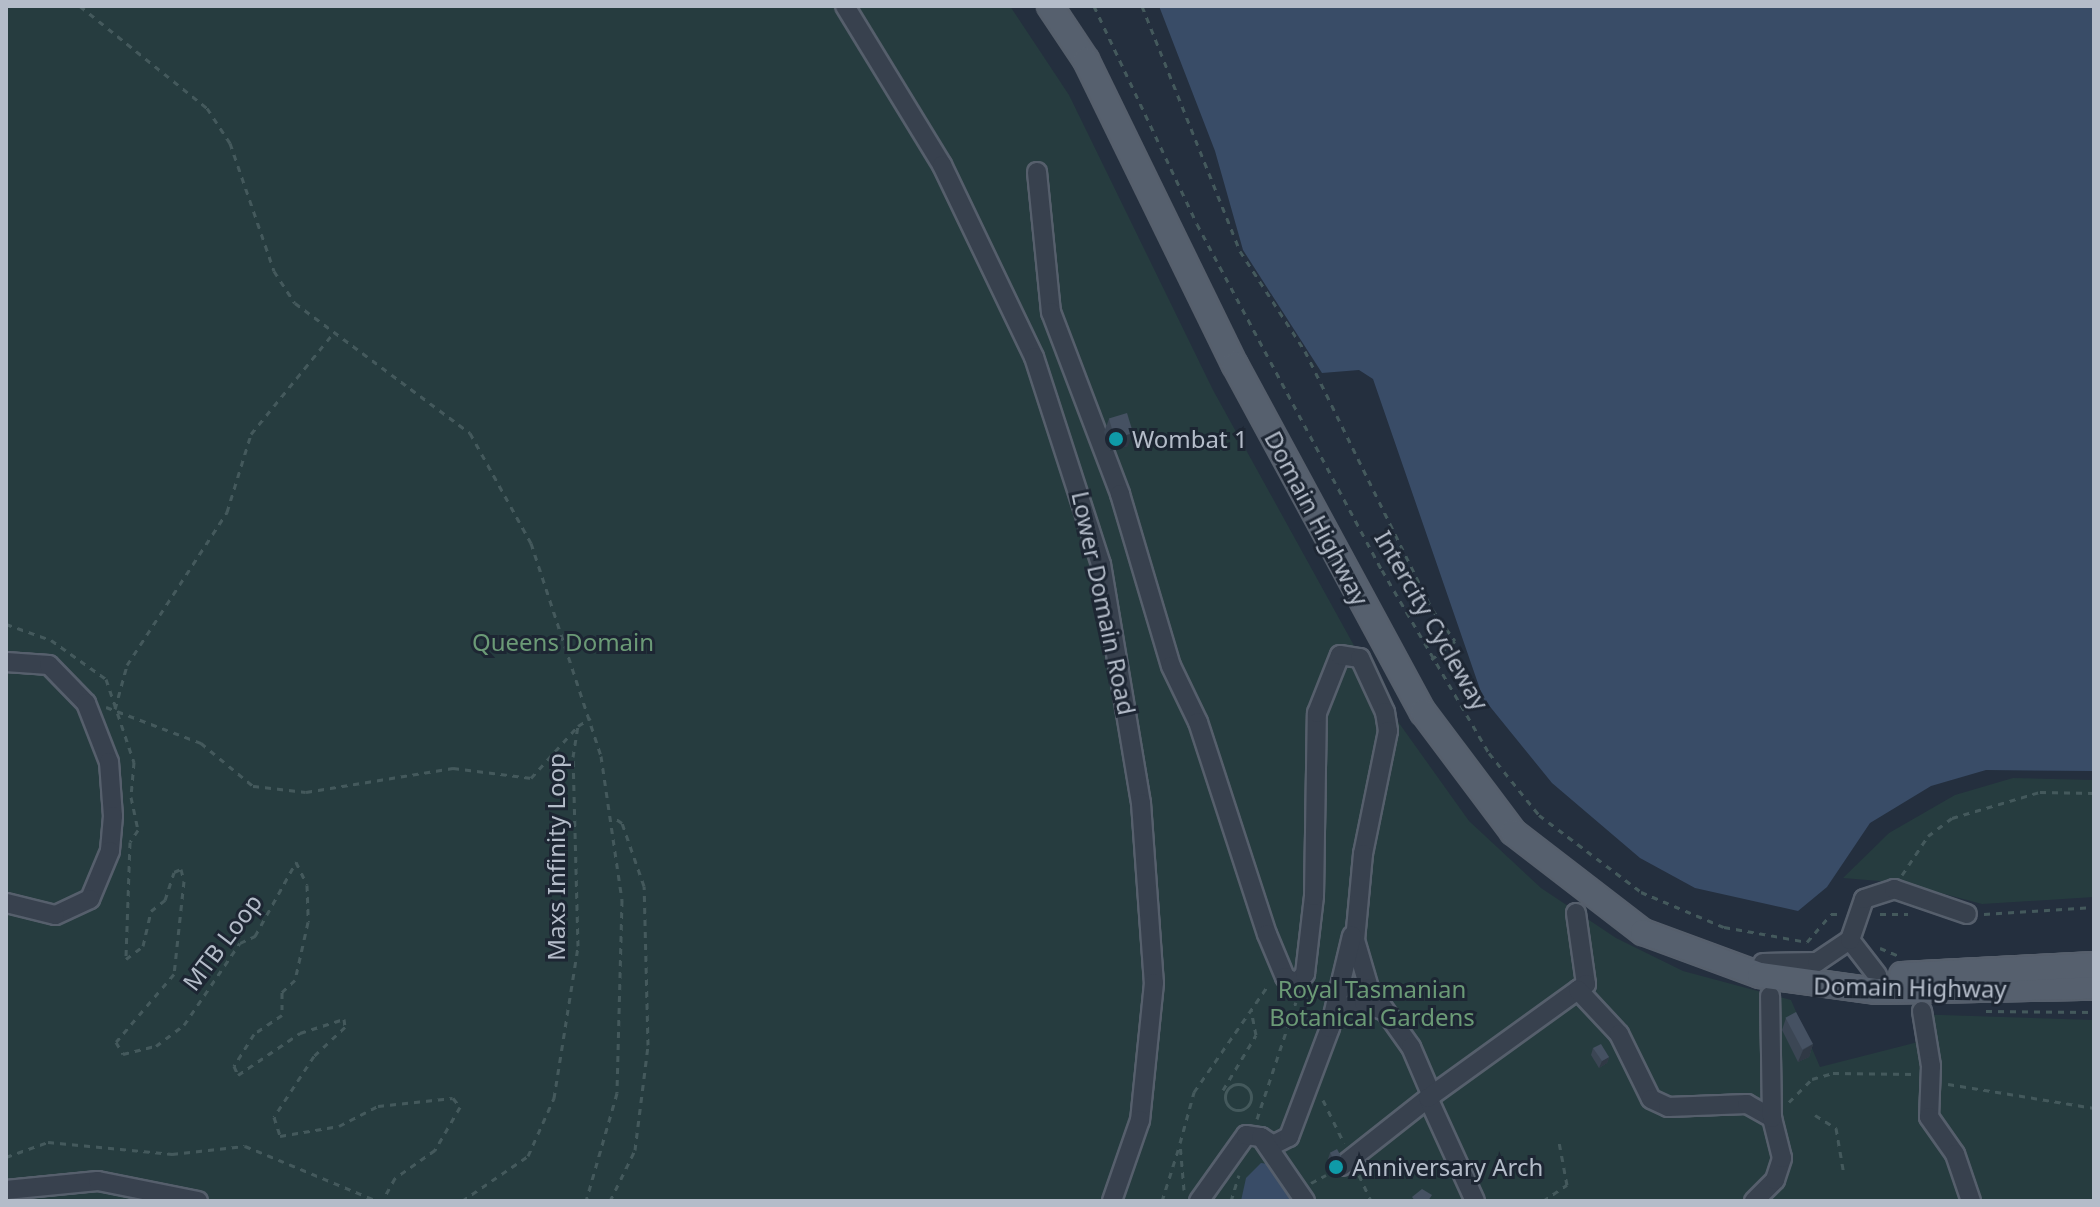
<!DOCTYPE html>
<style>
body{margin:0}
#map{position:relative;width:2100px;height:1207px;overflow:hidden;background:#242f3e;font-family:"Noto Sans",sans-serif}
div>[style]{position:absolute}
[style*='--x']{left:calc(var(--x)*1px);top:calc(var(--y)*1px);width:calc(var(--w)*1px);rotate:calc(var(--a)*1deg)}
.green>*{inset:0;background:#263c3f}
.water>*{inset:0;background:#394c67}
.path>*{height:3px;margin-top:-1.5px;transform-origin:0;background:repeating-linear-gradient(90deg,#44595c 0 6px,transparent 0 12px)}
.path>.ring{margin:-1.5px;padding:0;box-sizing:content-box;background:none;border:3px solid #44595c;border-radius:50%}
.roads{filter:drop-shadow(2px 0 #565f6c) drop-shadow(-2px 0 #565f6c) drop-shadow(0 2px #565f6c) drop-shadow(0 -2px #565f6c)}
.minor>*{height:18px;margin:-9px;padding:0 9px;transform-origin:9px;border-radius:9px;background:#38414e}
.major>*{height:24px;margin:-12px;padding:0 12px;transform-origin:12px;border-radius:12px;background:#56606e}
.wall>*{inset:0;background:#3b4654}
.shaded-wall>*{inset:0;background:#303945}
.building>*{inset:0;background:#455162;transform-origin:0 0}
.dots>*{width:22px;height:22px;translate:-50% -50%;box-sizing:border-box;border:4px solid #1d2633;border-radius:50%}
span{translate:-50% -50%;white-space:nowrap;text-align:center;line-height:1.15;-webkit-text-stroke:6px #1d2633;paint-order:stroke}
.poi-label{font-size:24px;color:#b4bcc9}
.left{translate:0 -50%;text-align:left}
.street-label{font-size:24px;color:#b4bcc9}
.park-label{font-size:24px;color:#6b9a76}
.frame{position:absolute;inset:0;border:8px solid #b4bcc9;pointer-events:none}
</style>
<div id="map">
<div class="green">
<i style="clip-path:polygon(6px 6px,1010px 6px,1069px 95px,1213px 390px,1389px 709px,1469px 821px,1541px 888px,1616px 938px,1683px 971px,1791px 1000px,1820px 1067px,1918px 1042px,1911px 1014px,2094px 1020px,2094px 1201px,6px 1201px)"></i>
<i style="clip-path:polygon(2013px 778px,2094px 780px,2094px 897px,1982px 904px,1903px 883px,1843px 878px,1889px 833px,1955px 795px)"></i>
</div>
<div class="water">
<i style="clip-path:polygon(1159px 6px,2094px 6px,2094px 771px,1986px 770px,1931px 786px,1870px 823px,1827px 887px,1798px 911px,1695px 888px,1640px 858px,1552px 783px,1483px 698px,1373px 379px,1359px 370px,1322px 373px,1243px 250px,1215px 151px)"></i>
<i style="clip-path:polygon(1261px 1163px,1269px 1164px,1295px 1201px,1241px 1201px,1246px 1178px)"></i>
</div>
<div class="path">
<i style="--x:80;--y:6;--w:163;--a:38.8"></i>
<i style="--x:207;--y:108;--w:42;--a:56.7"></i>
<i style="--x:230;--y:143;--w:135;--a:71"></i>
<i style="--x:274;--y:271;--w:38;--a:57"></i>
<i style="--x:295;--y:303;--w:218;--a:36.6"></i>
<i style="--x:470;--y:433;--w:126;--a:61"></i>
<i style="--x:531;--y:543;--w:224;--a:71.8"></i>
<i style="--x:601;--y:756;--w:146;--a:81.7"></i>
<i style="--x:622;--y:900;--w:193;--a:91.5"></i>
<i style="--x:617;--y:1093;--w:112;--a:106"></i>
<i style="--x:1094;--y:6;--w:241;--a:64.7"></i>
<i style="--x:1197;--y:224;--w:392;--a:61.9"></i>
<i style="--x:1382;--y:570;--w:212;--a:59.7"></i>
<i style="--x:1489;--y:753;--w:80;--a:51.1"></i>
<i style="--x:1539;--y:815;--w:128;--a:37"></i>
<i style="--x:1641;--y:892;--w:90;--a:22.9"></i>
<i style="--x:1724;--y:927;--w:84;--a:10.2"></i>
<i style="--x:1807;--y:942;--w:37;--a:-49"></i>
<i style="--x:1831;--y:914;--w:9;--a:0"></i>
<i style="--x:1142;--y:6;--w:264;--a:68.2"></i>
<i style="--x:1240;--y:251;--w:119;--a:57"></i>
<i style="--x:1305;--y:351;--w:288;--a:63.8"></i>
<i style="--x:1432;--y:609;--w:39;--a:54"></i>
<i style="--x:1455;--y:641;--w:31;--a:142"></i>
<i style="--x:6;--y:624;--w:48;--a:19.6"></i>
<i style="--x:51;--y:640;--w:67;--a:35.3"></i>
<i style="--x:106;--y:679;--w:88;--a:71.4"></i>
<i style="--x:134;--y:762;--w:35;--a:95"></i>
<i style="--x:131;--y:797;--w:34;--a:78"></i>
<i style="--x:138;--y:830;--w:14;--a:124"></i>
<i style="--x:130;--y:842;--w:117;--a:92"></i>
<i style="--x:126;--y:959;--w:21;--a:-37"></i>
<i style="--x:143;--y:946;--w:36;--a:-77"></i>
<i style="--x:151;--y:911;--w:18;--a:-38"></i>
<i style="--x:165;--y:900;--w:29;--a:-72"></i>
<i style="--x:174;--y:872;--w:8;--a:-23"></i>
<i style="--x:181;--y:869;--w:12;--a:76"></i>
<i style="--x:184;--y:881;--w:94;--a:96.1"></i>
<i style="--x:174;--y:974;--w:89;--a:130.5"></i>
<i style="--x:116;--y:1042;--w:14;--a:60"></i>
<i style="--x:123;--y:1054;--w:34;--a:-14"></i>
<i style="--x:156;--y:1046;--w:35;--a:-37"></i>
<i style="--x:184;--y:1025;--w:99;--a:-55.7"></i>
<i style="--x:240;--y:943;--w:17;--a:-25"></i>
<i style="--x:255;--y:936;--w:85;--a:-61"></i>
<i style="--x:296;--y:862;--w:25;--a:64"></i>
<i style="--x:307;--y:885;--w:37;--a:88"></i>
<i style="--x:308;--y:922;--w:59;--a:102.6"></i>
<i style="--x:295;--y:980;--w:18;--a:137"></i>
<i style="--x:282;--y:992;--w:23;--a:90"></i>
<i style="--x:282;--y:1015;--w:34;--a:146"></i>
<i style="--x:254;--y:1034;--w:38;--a:122"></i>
<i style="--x:234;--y:1066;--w:10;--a:66"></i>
<i style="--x:238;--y:1075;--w:75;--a:-34.1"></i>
<i style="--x:300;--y:1033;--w:46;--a:-17.7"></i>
<i style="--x:344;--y:1019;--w:8;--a:83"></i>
<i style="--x:345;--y:1027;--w:42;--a:136.9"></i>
<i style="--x:314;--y:1056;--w:73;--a:123.3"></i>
<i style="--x:274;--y:1117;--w:20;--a:72"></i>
<i style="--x:280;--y:1136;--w:60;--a:-9.6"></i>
<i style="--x:339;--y:1126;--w:44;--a:-27.1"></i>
<i style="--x:378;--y:1106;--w:75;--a:-6.1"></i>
<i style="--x:453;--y:1098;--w:11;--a:52"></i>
<i style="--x:460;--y:1107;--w:50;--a:120.2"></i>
<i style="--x:435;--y:1150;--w:49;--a:145"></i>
<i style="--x:395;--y:1178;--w:26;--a:119"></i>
<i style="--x:106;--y:707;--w:102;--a:20.8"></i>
<i style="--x:201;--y:743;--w:67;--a:39.6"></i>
<i style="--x:253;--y:786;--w:53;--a:6.5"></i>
<i style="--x:306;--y:792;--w:149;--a:-9.3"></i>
<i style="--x:453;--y:768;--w:79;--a:7.3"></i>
<i style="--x:531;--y:778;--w:70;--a:-47.9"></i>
<i style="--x:115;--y:709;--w:46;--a:-74.7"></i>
<i style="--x:127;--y:665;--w:183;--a:-56.8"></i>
<i style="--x:227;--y:512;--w:82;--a:-72.9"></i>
<i style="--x:251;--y:434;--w:127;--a:-50.8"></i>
<i style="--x:1902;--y:875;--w:47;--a:-56.3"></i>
<i style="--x:1928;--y:836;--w:30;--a:-37"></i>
<i style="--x:1952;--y:818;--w:92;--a:-16.5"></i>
<i style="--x:2040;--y:792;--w:54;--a:1.1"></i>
<i style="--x:1880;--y:914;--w:28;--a:0"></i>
<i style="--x:1984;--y:914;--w:110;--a:-3.6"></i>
<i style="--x:1880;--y:948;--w:21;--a:23"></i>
<i style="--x:1986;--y:1011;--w:108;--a:0.5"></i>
<i class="ring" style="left:1225px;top:1084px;width:23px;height:23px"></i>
<i style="--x:1948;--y:1084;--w:148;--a:9.3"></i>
<i style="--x:1223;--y:1090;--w:64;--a:-59"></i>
<i style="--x:1256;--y:1035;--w:25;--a:-101"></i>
<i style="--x:1323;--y:1100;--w:48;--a:64"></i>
<i style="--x:1789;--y:1102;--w:33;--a:-45"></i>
<i style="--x:1812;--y:1079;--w:22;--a:-16"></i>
<i style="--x:1833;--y:1073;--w:82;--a:0.7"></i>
<i style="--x:1815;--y:1115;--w:25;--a:32"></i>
<i style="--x:1836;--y:1128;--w:48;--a:80.3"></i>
<i style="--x:1257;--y:1119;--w:123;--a:-71.6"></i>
<i style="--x:6;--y:1157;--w:45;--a:-19.7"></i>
<i style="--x:48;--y:1142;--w:125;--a:5.5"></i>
<i style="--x:172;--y:1154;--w:73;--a:-6.3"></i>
<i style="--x:245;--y:1146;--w:143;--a:22.6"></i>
<i style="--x:1359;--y:1175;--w:29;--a:65"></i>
<i style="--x:1311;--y:1183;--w:17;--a:-28"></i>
<i style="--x:1184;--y:1190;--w:47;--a:-94.9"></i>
<i style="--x:1180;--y:1143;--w:53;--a:-74.6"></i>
<i style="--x:1194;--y:1092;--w:131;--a:-55.2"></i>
<i style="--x:462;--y:1201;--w:80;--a:-34.3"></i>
<i style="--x:528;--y:1156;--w:64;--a:-65.9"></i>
<i style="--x:554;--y:1098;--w:154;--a:-81"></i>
<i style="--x:578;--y:946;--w:189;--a:-91.5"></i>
<i style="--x:573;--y:757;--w:31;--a:-81"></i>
<i style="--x:578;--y:726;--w:15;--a:-32"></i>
<i style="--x:610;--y:1201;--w:57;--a:-63.9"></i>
<i style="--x:635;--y:1150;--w:106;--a:-82.9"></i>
<i style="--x:648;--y:1045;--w:159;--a:-91.4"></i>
<i style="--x:644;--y:886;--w:67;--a:-109.2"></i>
<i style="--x:622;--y:823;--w:11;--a:-146"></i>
<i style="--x:1162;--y:1201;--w:57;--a:-72.5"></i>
<i style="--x:1231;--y:1201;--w:27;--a:-73"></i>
<i style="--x:1543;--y:1201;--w:29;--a:-34"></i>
<i style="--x:1567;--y:1185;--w:44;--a:-100.5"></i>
</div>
<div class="roads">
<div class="minor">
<i style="--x:845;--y:6;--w:186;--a:58.6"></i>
<i style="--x:942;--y:165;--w:213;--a:64.4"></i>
<i style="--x:1034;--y:357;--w:218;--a:72.1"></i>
<i style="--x:1101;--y:564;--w:242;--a:80.5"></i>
<i style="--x:1141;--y:803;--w:180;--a:85.9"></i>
<i style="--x:1154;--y:983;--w:138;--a:95.8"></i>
<i style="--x:1140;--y:1120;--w:86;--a:109.1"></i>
<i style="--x:1037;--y:172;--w:141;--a:84.3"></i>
<i style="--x:1051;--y:312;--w:195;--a:69.2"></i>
<i style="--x:1120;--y:494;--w:179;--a:73.5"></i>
<i style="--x:1171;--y:666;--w:62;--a:64.3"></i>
<i style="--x:1198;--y:722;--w:223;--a:72"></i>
<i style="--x:1267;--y:934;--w:47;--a:67.3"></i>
<i style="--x:1285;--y:977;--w:13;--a:29"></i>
<i style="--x:1296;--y:983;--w:13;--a:-45"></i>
<i style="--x:1305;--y:974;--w:79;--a:-83.4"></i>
<i style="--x:1314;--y:896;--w:183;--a:-89.1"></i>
<i style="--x:1317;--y:713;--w:62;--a:-68.4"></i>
<i style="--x:1340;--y:655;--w:20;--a:9"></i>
<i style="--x:1360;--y:658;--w:60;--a:65.2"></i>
<i style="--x:1385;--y:712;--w:19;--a:81"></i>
<i style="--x:1388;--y:731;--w:126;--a:101.5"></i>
<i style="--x:1363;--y:854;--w:86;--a:95.3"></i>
<i style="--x:1355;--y:940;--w:50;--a:73.7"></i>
<i style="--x:1369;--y:988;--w:72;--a:54.6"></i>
<i style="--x:1411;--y:1047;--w:53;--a:66.8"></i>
<i style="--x:6;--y:662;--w:43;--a:4"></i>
<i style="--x:49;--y:665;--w:53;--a:45.8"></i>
<i style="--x:86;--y:703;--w:63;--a:68.7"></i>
<i style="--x:109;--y:762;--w:54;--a:85.8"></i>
<i style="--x:113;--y:816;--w:35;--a:95"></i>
<i style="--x:110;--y:851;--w:52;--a:112.6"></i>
<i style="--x:90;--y:899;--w:38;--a:155"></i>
<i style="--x:55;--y:915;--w:50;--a:-166.2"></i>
<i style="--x:1576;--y:913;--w:72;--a:82"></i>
<i style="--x:1586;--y:984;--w:10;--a:143"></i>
<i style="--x:1763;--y:963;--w:54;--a:-1.1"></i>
<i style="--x:1817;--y:962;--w:40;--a:-34"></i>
<i style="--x:1877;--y:975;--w:44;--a:-127.6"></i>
<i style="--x:1850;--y:940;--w:43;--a:-71.1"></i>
<i style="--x:1864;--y:899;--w:32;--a:-18"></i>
<i style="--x:1894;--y:889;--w:77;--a:18.9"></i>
<i style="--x:1335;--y:1009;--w:30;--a:-12"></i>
<i style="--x:1364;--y:1003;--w:22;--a:21"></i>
<i style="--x:1922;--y:1011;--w:56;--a:80.7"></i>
<i style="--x:1931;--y:1066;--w:51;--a:92.2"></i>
<i style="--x:1929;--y:1117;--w:45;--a:54.9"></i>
<i style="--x:1955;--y:1154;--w:50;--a:71.2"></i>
<i style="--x:1261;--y:1137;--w:14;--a:34"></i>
<i style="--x:1273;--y:1145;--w:18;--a:-27"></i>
<i style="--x:1289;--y:1137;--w:116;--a:-69.4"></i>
<i style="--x:1330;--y:1028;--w:95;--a:-76.6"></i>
<i style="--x:1342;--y:1166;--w:110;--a:-38.3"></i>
<i style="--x:6;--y:1190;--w:92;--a:-5.6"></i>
<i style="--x:98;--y:1181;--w:102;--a:11.3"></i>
<i style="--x:1199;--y:1201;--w:81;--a:-54.5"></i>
<i style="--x:1246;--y:1135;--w:15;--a:8"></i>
<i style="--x:1261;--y:1137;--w:78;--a:55.5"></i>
<i style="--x:1475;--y:1201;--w:113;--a:-114.5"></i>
<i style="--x:1428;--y:1098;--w:185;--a:-35.8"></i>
<i style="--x:1578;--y:990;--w:60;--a:47"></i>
<i style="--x:1619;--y:1034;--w:72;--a:63.8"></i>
<i style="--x:1651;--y:1099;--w:19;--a:25"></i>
<i style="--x:1668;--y:1107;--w:79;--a:-2.2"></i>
<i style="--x:1747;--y:1104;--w:29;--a:29"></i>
<i style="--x:1754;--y:1201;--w:30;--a:-45"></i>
<i style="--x:1775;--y:1180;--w:23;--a:-72"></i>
<i style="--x:1782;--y:1158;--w:41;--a:-104"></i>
<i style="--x:1772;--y:1118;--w:122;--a:-90.9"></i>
</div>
<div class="major">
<i style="--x:1050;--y:6;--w:65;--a:56.3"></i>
<i style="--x:1086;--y:60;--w:339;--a:64"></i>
<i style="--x:1235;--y:365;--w:395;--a:61.6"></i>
<i style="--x:1423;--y:712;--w:150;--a:53.1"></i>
<i style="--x:1513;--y:832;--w:164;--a:37.6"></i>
<i style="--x:1643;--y:932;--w:125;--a:20.2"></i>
<i style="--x:1760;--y:975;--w:118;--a:7.8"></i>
<i style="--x:1877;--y:991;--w:217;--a:-1.1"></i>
<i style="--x:1902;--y:975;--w:192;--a:-3"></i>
</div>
</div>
<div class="wall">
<i style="clip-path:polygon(1109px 419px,1128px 446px,1110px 451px,1104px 432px)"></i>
<i style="clip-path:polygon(1786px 1018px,1813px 1044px,1809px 1057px,1798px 1062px,1782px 1030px)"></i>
<i style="clip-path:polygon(1593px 1048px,1609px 1057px,1607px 1063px,1599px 1068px,1591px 1055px)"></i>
<i style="clip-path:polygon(1330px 1153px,1347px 1168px,1345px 1174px,1338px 1178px,1328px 1159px)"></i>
</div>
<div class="shaded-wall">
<i style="clip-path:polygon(1133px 433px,1128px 446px,1110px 451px,1115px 439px)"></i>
<i style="clip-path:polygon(1813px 1044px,1809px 1057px,1798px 1062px,1803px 1050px)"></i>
<i style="clip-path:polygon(1609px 1057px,1607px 1063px,1599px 1068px,1602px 1061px)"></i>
<i style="clip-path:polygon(1347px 1168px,1345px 1174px,1338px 1178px,1340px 1172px)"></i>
</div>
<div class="building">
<i style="left:1127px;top:413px;width:21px;height:19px;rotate:73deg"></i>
<i style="left:1796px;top:1012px;width:36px;height:12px;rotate:62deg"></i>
<i style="clip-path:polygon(1601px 1044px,1609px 1057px,1602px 1061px,1593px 1048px)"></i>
<i style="left:1337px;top:1149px;width:21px;height:8px;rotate:62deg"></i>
<i style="clip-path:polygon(1422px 1189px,1432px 1195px,1428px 1201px,1415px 1201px,1412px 1197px)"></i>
</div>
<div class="dots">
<i style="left:1116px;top:439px;background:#0f9aa8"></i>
<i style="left:1336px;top:1167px;background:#0f9aa8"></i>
</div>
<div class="poi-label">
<span class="left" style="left:1132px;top:439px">Wombat 1</span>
<span class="left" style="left:1352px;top:1167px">Anniversary Arch</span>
</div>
<div class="street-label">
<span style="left:1317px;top:518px;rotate:62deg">Domain Highway</span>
<span style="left:1104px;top:603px;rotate:78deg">Lower Domain Road</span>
<span style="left:1432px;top:620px;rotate:60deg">Intercity Cycleway</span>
<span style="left:556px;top:857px;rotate:-90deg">Maxs Infinity Loop</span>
<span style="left:222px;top:942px;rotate:-53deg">MTB Loop</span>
<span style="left:1910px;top:987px;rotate:1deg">Domain Highway</span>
</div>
<div class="park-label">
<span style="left:563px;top:642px">Queens Domain</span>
<span style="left:1372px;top:1003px">Royal Tasmanian<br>Botanical Gardens</span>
</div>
<div class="frame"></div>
</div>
